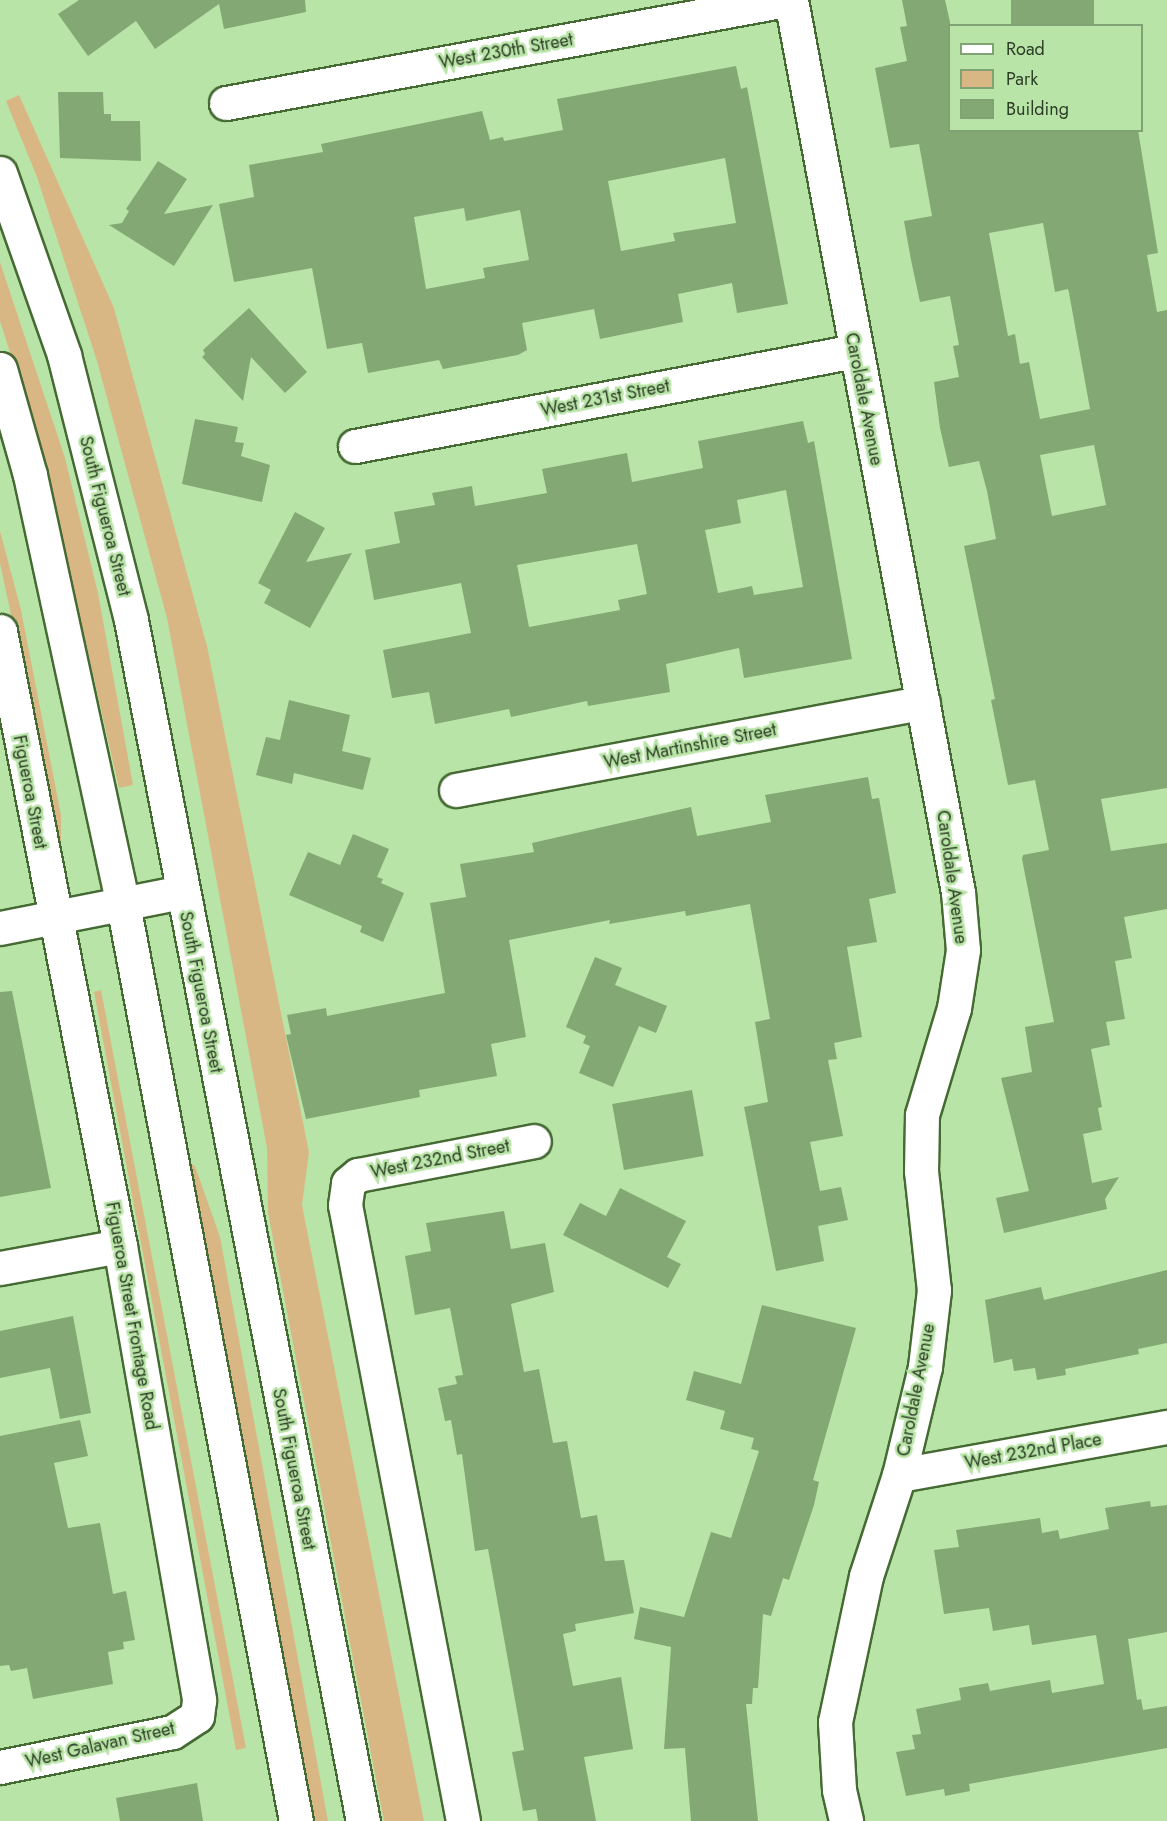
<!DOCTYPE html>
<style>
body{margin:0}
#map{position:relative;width:1167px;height:1821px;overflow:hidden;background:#b9e4a7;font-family:Jost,sans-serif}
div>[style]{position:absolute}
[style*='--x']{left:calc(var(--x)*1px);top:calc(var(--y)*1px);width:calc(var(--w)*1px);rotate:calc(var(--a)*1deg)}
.green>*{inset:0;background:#d9b785}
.building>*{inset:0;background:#83a874;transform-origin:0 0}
.roads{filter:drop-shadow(2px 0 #456a33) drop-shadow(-2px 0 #456a33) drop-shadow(0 2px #456a33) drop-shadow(0 -2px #456a33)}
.street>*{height:33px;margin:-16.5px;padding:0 16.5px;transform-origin:16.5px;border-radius:16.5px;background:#fff}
.secondary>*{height:33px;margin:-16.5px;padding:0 16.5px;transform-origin:16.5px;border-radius:16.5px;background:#fff}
.primary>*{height:33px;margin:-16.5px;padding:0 16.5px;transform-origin:16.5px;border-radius:16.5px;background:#fff}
span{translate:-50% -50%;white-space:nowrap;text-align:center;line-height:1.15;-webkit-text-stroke:5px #b9e4a7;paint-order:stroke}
.street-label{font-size:18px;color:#2d3e26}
.legend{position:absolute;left:948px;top:24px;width:195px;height:108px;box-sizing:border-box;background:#b9e4a7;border:2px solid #81a273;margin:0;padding:8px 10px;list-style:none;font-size:18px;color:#2d3e26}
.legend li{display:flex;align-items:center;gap:12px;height:30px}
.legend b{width:30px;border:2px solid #81a273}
</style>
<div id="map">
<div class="green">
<i style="clip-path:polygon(19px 95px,114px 308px,207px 646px,309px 1152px,302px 1205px,424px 1821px,384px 1821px,268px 1212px,267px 1148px,167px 618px,97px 361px,37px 177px,6px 101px)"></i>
<i style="clip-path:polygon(0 262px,65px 458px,98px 593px,133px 785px,119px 788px,43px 456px,0 321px)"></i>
<i style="clip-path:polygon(0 531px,21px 610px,61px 815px,61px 850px,0 563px)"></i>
<i style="clip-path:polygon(101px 990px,246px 1748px,236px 1750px,94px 992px)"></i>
<i style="clip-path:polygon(187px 1162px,195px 1166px,220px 1237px,328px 1821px,311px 1821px)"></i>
</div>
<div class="building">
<i style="clip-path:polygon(79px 0,305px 0,306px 12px,224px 29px,219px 4px,155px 49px,136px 21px,88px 56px,58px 14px)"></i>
<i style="clip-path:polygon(evenodd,902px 0,945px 0,950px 22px,950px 130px,1138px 130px,1158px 253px,1147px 255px,1157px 312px,1167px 310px,1167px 788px,1101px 799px,1111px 851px,1167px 843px,1167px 909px,1124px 917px,1132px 958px,1115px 961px,1125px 1019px,1106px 1022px,1110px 1045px,1091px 1049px,1102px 1107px,1098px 1108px,1102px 1130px,1083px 1134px,1092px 1183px,1119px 1177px,1105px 1199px,1107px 1209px,1004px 1233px,996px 1198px,1029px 1191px,1001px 1078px,1032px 1072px,1025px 1027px,1054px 1022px,1022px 859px,1023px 855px,1049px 850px,1035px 780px,1008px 785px,991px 700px,995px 699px,964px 546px,996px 539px,987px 491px,979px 461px,949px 467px,940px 428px,934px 382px,959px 377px,953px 346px,959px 345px,950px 296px,920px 302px,911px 260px,904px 221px,932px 216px,919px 144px,890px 148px,875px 68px,907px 61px,900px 27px,907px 26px,902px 0,1043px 223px,1055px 292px,1068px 289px,1069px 293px,1090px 409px,1040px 419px,1029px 362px,1020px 364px,1015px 334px,1008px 336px,989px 233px,1043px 223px,902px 0,1094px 445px,1106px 505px,1052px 516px,1040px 455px,1094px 445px)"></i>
<i style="left:1011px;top:0;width:83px;height:26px"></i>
<i style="clip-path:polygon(evenodd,736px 66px,741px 89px,747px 87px,788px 304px,737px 313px,732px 283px,678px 294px,683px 322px,600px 339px,594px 309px,522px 323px,527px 350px,518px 355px,443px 369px,439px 360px,368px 373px,362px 343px,327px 349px,312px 268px,234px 282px,219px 204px,254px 197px,249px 165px,323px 152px,321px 144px,482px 111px,490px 140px,503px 137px,504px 141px,563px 130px,557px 99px,736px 66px,725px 158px,736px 223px,673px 233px,675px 241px,621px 251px,608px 181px,725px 158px,736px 66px,464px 208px,466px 221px,520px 210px,529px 260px,483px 268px,485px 278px,426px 289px,414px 217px,464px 208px)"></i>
<i style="clip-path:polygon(58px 92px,103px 92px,104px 114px,111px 114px,111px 121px,140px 121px,141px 161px,60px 158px)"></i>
<i style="clip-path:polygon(158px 161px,187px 179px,164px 214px,213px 205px,174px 266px,109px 225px,122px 223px,129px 211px,126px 209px)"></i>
<i style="clip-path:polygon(249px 308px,307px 372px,285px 393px,251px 357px,243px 401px,202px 357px,205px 354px,203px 350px)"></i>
<i style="clip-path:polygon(195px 419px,238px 427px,235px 442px,244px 443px,241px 456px,270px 465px,262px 502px,182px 484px)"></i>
<i style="clip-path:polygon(evenodd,803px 421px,808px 443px,814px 441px,852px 659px,744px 678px,739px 648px,666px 664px,670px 692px,588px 706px,587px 701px,511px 717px,509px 709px,435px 724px,429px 692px,392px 698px,383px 650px,471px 633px,461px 583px,374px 600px,365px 550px,400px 543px,394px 512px,435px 505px,432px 493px,472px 486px,475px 506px,547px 493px,542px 469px,627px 453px,632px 482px,703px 468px,698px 441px,803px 421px,786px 490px,803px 587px,754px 595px,752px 586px,718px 593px,705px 530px,741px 523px,737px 500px,786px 490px,803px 421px,637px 544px,647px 594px,618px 600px,620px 610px,529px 627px,517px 565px,637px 544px)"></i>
<i style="clip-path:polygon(295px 512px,325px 528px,306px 562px,352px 553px,310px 628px,264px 603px,271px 590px,258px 583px)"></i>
<i style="clip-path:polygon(289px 700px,350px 715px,342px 751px,371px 758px,363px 790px,294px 773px,292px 784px,256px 775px,266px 737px,280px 740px)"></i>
<i style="clip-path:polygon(868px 777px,872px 799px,879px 798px,896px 893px,869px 899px,877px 942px,847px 947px,862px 1037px,834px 1043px,837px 1059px,828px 1060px,843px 1136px,810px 1142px,820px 1191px,841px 1187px,848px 1220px,818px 1226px,824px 1261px,776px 1271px,744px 1107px,768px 1102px,755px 1022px,770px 1019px,750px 904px,686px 916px,685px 911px,609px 924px,610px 920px,509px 940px,526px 1037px,491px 1044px,497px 1076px,419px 1090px,420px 1097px,306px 1119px,286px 1035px,291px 1034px,287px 1015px,326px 1008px,327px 1016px,445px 993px,430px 903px,466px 897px,460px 864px,534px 852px,532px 843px,691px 807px,697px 836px,771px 822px,765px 795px)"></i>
<i style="clip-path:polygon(353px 834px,389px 849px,377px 877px,383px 879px,381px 883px,404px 893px,383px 942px,360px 932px,362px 926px,289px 895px,308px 852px,340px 865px)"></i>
<i style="clip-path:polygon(595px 957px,622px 968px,615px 985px,667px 1006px,656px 1033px,639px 1026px,613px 1087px,579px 1073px,590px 1046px,583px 1043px,586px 1036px,566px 1027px)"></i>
<i style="clip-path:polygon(12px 991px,51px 1188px,0 1197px,0 992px)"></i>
<i style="left:692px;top:1090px;width:67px;height:81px;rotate:80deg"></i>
<i style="clip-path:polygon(620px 1188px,686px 1221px,667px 1257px,681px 1264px,668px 1288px,563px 1235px,580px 1203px,606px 1216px)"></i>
<i style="clip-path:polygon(504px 1211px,511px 1249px,545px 1243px,554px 1292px,511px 1304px,524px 1372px,539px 1369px,553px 1443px,567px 1441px,581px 1518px,597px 1515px,605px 1561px,624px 1560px,634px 1613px,575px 1624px,576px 1631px,563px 1634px,573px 1686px,621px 1677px,633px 1749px,584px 1757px,596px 1821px,538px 1821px,536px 1809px,523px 1811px,512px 1752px,524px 1750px,488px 1549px,475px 1551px,462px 1454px,457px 1455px,451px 1420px,445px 1421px,438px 1388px,457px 1384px,455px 1376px,463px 1375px,450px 1308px,415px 1315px,405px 1256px,431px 1251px,426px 1223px)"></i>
<i style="clip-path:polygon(1167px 1270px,1167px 1343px,1138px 1349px,1139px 1354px,1065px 1369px,1066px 1375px,1037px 1380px,1035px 1368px,1014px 1371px,1012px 1359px,994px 1363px,985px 1300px,1041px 1287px,1044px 1300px)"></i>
<i style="clip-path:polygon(762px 1305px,856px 1328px,813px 1480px,819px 1482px,814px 1505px,789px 1580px,783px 1578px,771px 1616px,763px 1614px,758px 1688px,753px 1688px,752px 1704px,746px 1704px,758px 1821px,691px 1821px,685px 1748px,664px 1749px,671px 1647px,634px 1639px,640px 1607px,684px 1617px,711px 1532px,731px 1538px,759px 1451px,751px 1449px,754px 1438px,720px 1429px,725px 1411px,686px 1400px,694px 1371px,741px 1384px)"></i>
<i style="clip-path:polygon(73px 1316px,91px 1413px,60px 1419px,50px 1368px,0 1378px,0 1331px)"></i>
<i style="clip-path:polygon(80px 1420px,88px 1456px,54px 1463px,68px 1528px,100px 1523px,113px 1594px,126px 1591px,135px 1640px,123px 1642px,124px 1649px,108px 1652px,113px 1684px,33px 1699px,27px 1668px,11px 1671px,9px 1665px,0 1666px,0 1436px)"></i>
<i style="clip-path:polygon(1150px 1501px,1151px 1507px,1167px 1505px,1167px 1632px,1128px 1639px,1137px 1700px,1141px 1699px,1143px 1710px,1167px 1706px,1167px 1748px,969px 1784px,970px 1791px,945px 1796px,944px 1789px,906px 1796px,896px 1752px,915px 1749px,912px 1735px,921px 1734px,916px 1709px,961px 1700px,959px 1688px,988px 1683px,990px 1691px,1050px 1680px,1052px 1693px,1104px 1684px,1096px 1635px,1032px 1645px,1029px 1625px,993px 1631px,989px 1608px,944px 1614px,934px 1550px,959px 1547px,956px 1530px,1040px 1518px,1042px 1533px,1058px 1530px,1060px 1539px,1109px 1529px,1105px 1508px)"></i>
<i style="clip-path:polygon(197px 1783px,203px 1821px,120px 1821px,116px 1798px)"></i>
</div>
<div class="roads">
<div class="street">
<i style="--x:226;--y:103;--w:569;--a:-10.42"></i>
<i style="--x:355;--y:446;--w:509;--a:-10.76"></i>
<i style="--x:0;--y:631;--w:627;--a:78.96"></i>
<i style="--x:120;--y:1246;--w:461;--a:80.1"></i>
<i style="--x:199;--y:1700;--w:16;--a:97"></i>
<i style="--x:197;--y:1716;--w:30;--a:147"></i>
<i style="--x:172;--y:1732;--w:176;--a:168.5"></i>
<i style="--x:456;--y:790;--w:475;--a:-10.6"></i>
<i style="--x:0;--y:928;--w:185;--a:-11.2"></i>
<i style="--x:0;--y:1268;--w:122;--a:-10.4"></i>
<i style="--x:899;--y:1475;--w:272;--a:-10.2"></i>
<i style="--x:463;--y:1821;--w:627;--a:-100.84"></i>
<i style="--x:345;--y:1205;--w:22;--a:-82"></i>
<i style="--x:348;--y:1183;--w:13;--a:-39"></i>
<i style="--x:358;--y:1175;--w:179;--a:-10.9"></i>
</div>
<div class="secondary">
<i style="--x:791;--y:0;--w:907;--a:79.4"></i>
<i style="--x:958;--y:892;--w:58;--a:85.1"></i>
<i style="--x:963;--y:950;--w:59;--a:98.8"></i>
<i style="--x:954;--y:1008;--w:112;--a:106.7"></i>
<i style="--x:922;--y:1115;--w:56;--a:91"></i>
<i style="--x:921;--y:1171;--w:120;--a:83.8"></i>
<i style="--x:934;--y:1290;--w:78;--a:96.7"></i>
<i style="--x:925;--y:1367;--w:111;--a:103.5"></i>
<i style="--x:899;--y:1475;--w:106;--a:108.1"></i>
<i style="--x:866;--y:1576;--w:149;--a:102"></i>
<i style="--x:835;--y:1722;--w:68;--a:86.6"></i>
<i style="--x:839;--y:1790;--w:32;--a:77"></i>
</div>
<div class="primary">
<i style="--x:0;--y:173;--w:193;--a:70.6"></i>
<i style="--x:64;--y:355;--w:273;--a:75.8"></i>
<i style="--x:131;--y:620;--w:1223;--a:79.07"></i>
<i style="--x:0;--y:369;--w:110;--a:74.2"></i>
<i style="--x:30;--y:475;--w:439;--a:77.8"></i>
<i style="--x:123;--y:904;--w:933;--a:79.32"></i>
</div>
</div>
<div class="street-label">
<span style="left:506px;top:51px;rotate:-10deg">West 230th Street</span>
<span style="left:605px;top:398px;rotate:-11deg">West 231st Street</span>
<span style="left:864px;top:399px;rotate:79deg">Caroldale Avenue</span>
<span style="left:105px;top:516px;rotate:76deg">South Figueroa Street</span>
<span style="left:690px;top:746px;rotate:-11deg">West Martinshire Street</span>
<span style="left:30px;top:792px;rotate:79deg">Figueroa Street</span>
<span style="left:952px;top:877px;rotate:82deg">Caroldale Avenue</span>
<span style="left:201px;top:992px;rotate:79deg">South Figueroa Street</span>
<span style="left:440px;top:1159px;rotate:-11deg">West 232nd Street</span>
<span style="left:132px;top:1316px;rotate:80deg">Figueroa Street Frontage Road</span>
<span style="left:916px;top:1390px;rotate:-79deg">Caroldale Avenue</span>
<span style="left:1033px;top:1451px;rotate:-10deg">West 232nd Place</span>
<span style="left:294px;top:1469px;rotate:79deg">South Figueroa Street</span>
<span style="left:100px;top:1745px;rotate:-13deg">West Galavan Street</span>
</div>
<ul class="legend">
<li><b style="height:8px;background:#fff"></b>Road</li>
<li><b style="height:16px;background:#d9b785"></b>Park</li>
<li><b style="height:16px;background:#83a874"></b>Building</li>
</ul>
</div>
